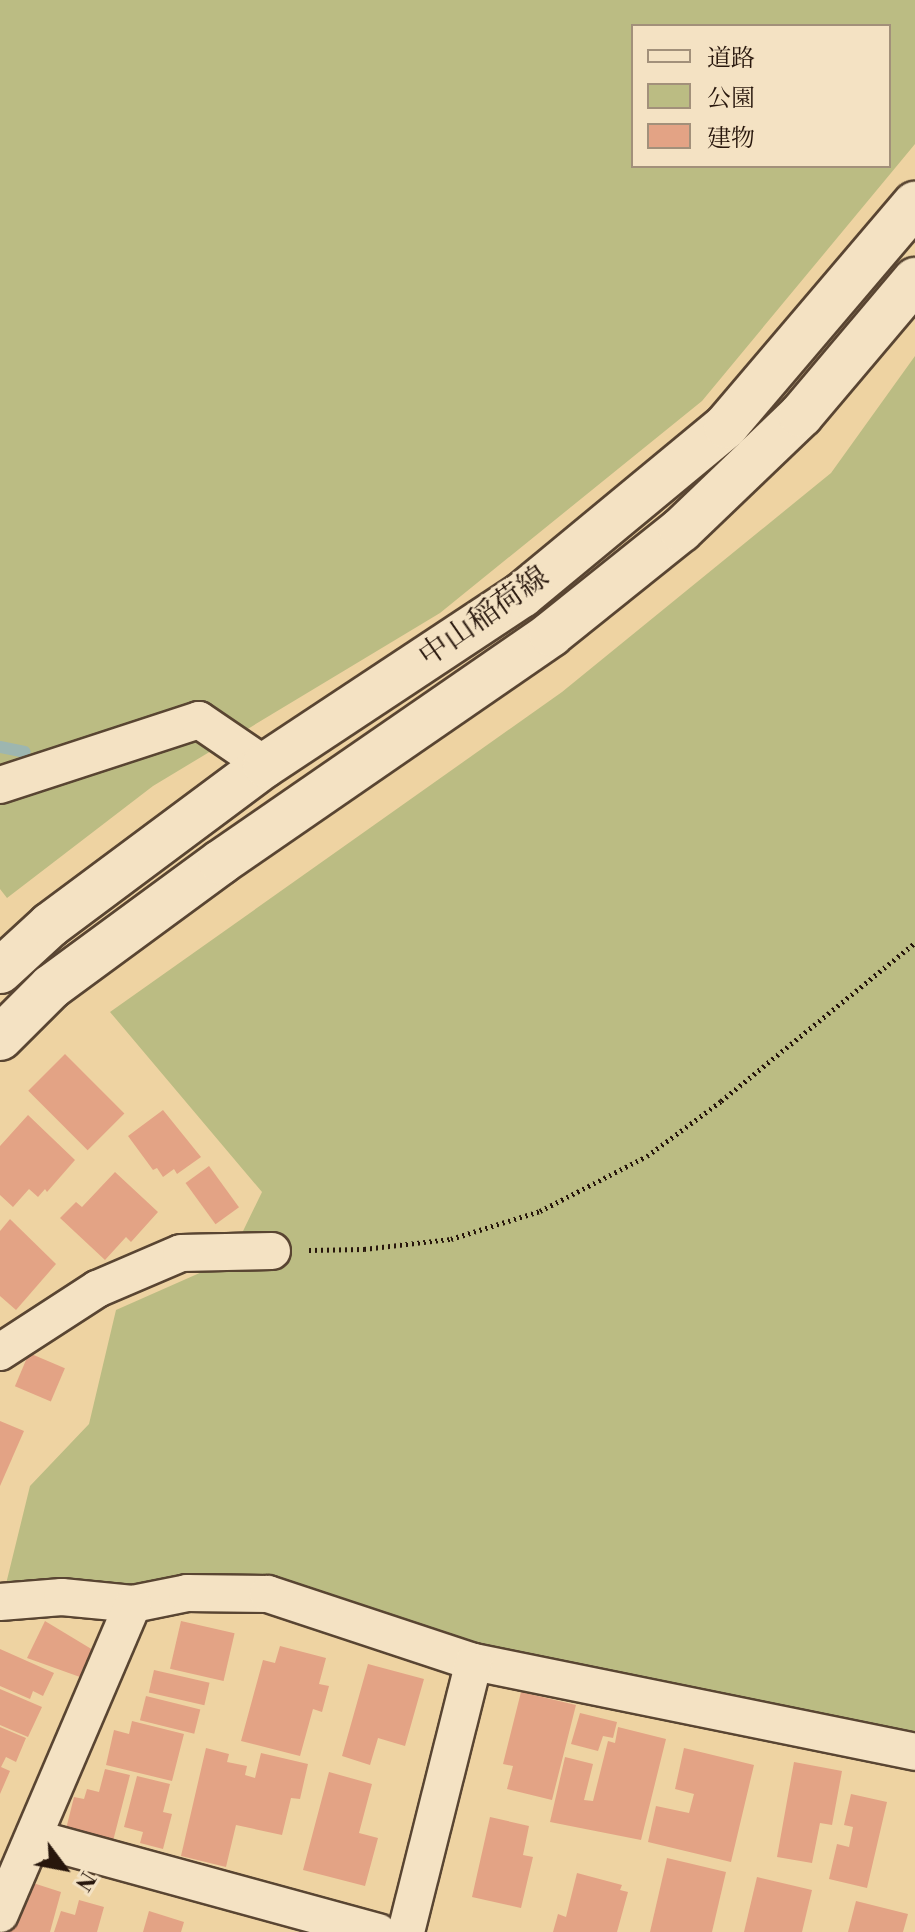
<!DOCTYPE html>
<meta charset="utf-8">
<style>
body{margin:0}
#map{position:relative;width:915px;height:1932px;overflow:hidden;background:#eed3a2;font-family:"Libre Bodoni","Noto Serif JP",serif}
div>[style]{position:absolute}
[style*='--x']{left:calc(var(--x)*1px);top:calc(var(--y)*1px);width:calc(var(--w)*1px);rotate:calc(var(--a)*1deg)}
.green>*{inset:0;background:#bbbc83}
.stream>*{height:12px;margin:-6px;padding:0 6px;transform-origin:6px;border-radius:6px;background:#9db6b0}
.building>*{inset:0;background:#e3a385;transform-origin:0 0}
.path>*{height:5px;margin-top:-2.5px;transform-origin:0;background:repeating-linear-gradient(90deg,#27160c 0 2px,transparent 0 6px)}
.roads{filter:drop-shadow(2px 0 #594532) drop-shadow(-2px 0 #594532) drop-shadow(0 2px #594532) drop-shadow(0 -2px #594532)}
.street>*{height:36px;margin:-18px;padding:0 18px;transform-origin:18px;border-radius:18px;background:#f4e2c3}
.secondary>*{height:44px;margin:-22px;padding:0 22px;transform-origin:22px;border-radius:22px;background:#f4e2c3}
span{translate:-50% -50%;white-space:nowrap;text-align:center;line-height:1.15;-webkit-text-stroke:6px #f4e2c3;paint-order:stroke}
.street-label{font-size:30px;color:#27160c}
.legend{position:absolute;left:631px;top:24px;width:260px;height:144px;box-sizing:border-box;background:#f4e2c3;border:2px solid #a2907a;margin:0;padding:10px 14px;list-style:none;font-size:24px;color:#27160c}
.legend li{display:flex;align-items:center;gap:16px;height:40px}
.legend b{width:40px;border:2px solid #a2907a}
.north{position:absolute;left:24px;top:1828px;width:80px;height:80px;-webkit-text-stroke:6px #f4e2c3;paint-order:stroke;rotate:122deg;font-size:22px;font-weight:700;line-height:32px;text-align:center;color:#27160c}
.north::after{content:'';display:block;margin:auto;width:28px;height:36px;background:#27160c;clip-path:polygon(50% 0,100% 100%,50% 72%,0 100%)}
</style>
<div id="map">
<div class="green">
<i style="clip-path:polygon(evenodd,0 0,915px 0,915px 144px,702px 401px,440px 613px,153px 786px,7px 898px,0 889px,0 0,633px 26px,889px 26px,889px 166px,633px 166px,633px 26px)"></i>
<i style="clip-path:polygon(915px 356px,915px 1740px,280px 1608px,6px 1584px,30px 1486px,89px 1424px,116px 1310px,229px 1260px,262px 1192px,110px 1012px,562px 692px,831px 473px)"></i>
</div>
<div class="stream">
<i style="--x:0;--y:747;--w:25;--a:11"></i>
</div>
<div class="building">
<i style="left:65px;top:1054px;width:84px;height:52px;rotate:45deg"></i>
<i style="clip-path:polygon(163px 1110px,201px 1157px,177px 1174px,174px 1169px,163px 1177px,157px 1168px,153px 1170px,128px 1136px)"></i>
<i style="clip-path:polygon(28px 1115px,75px 1160px,47px 1192px,45px 1189px,38px 1197px,29px 1189px,13px 1207px,0 1195px,0 1146px)"></i>
<i style="left:209px;top:1166px;width:51px;height:29px;rotate:54deg"></i>
<i style="clip-path:polygon(115px 1172px,158px 1212px,131px 1242px,126px 1237px,105px 1260px,60px 1218px,76px 1202px,82px 1207px)"></i>
<i style="clip-path:polygon(10px 1219px,56px 1264px,16px 1310px,0 1296px,0 1231px)"></i>
<i style="left:29px;top:1353px;width:39px;height:36px;rotate:23deg"></i>
<i style="clip-path:polygon(0 1421px,24px 1431px,0 1486px)"></i>
<i style="clip-path:polygon(45px 1621px,93px 1650px,80px 1677px,27px 1658px)"></i>
<i style="left:181px;top:1621px;width:55px;height:49px;rotate:13deg"></i>
<i style="clip-path:polygon(280px 1646px,326px 1658px,319px 1684px,329px 1686px,322px 1712px,313px 1709px,300px 1756px,241px 1741px,263px 1660px,275px 1663px)"></i>
<i style="clip-path:polygon(0 1649px,54px 1673px,43px 1696px,33px 1691px,30px 1699px,0 1686px)"></i>
<i style="clip-path:polygon(368px 1664px,424px 1679px,405px 1746px,378px 1738px,370px 1765px,342px 1756px)"></i>
<i style="left:154px;top:1670px;width:57px;height:23px;rotate:13deg"></i>
<i style="clip-path:polygon(0 1689px,42px 1707px,28px 1737px,0 1725px)"></i>
<i style="clip-path:polygon(521px 1692px,576px 1705px,552px 1800px,507px 1789px,513px 1766px,503px 1764px)"></i>
<i style="left:146px;top:1696px;width:56px;height:25px;rotate:14deg"></i>
<i style="clip-path:polygon(580px 1713px,617px 1722px,613px 1738px,603px 1736px,598px 1751px,571px 1744px)"></i>
<i style="clip-path:polygon(132px 1721px,184px 1734px,172px 1781px,106px 1765px,114px 1730px,129px 1734px)"></i>
<i style="clip-path:polygon(0 1727px,26px 1738px,16px 1762px,6px 1757px,1px 1767px,10px 1771px,0 1794px)"></i>
<i style="clip-path:polygon(618px 1727px,666px 1739px,641px 1840px,550px 1822px,565px 1757px,593px 1764px,584px 1800px,593px 1801px,608px 1741px,615px 1743px)"></i>
<i style="clip-path:polygon(206px 1748px,229px 1754px,227px 1762px,247px 1766px,245px 1775px,255px 1778px,261px 1753px,308px 1764px,300px 1799px,291px 1798px,282px 1835px,236px 1825px,226px 1867px,181px 1856px)"></i>
<i style="clip-path:polygon(684px 1748px,754px 1765px,731px 1862px,648px 1842px,656px 1806px,689px 1813px,694px 1794px,675px 1789px)"></i>
<i style="clip-path:polygon(794px 1762px,842px 1771px,832px 1825px,820px 1823px,812px 1863px,777px 1857px)"></i>
<i style="clip-path:polygon(105px 1769px,130px 1775px,113px 1841px,66px 1829px,74px 1797px,84px 1799px,87px 1789px,99px 1792px)"></i>
<i style="clip-path:polygon(329px 1772px,372px 1784px,359px 1833px,378px 1838px,365px 1886px,303px 1870px)"></i>
<i style="clip-path:polygon(137px 1776px,170px 1784px,163px 1812px,172px 1814px,163px 1849px,140px 1843px,143px 1832px,124px 1827px)"></i>
<i style="clip-path:polygon(851px 1794px,887px 1802px,867px 1888px,829px 1879px,837px 1844px,849px 1847px,853px 1827px,844px 1825px)"></i>
<i style="clip-path:polygon(490px 1817px,529px 1826px,523px 1855px,533px 1857px,521px 1908px,472px 1897px)"></i>
<i style="clip-path:polygon(667px 1858px,726px 1872px,712px 1932px,650px 1932px)"></i>
<i style="clip-path:polygon(577px 1873px,622px 1885px,620px 1890px,628px 1892px,617px 1932px,553px 1932px,558px 1914px,566px 1917px)"></i>
<i style="clip-path:polygon(757px 1877px,812px 1890px,802px 1932px,744px 1932px)"></i>
<i style="clip-path:polygon(30px 1882px,61px 1892px,50px 1932px,7px 1932px)"></i>
<i style="clip-path:polygon(79px 1900px,104px 1907px,97px 1932px,54px 1932px,61px 1911px,75px 1915px)"></i>
<i style="clip-path:polygon(856px 1901px,908px 1914px,903px 1932px,848px 1932px)"></i>
<i style="clip-path:polygon(149px 1911px,184px 1922px,181px 1932px,143px 1932px)"></i>
</div>
<div class="path">
<i style="--x:309;--y:1250;--w:55;--a:-1"></i>
<i style="--x:364;--y:1249;--w:88;--a:-6.6"></i>
<i style="--x:451;--y:1239;--w:93;--a:-17.5"></i>
<i style="--x:540;--y:1211;--w:120;--a:-27.2"></i>
<i style="--x:647;--y:1156;--w:92;--a:-36.6"></i>
<i style="--x:721;--y:1101;--w:250;--a:-39.2"></i>
</div>
<div class="roads">
<div class="street">
<i style="--x:0;--y:785;--w:209;--a:-18.1"></i>
<i style="--x:199;--y:720;--w:80;--a:34.3"></i>
<i style="--x:0;--y:1352;--w:116;--a:-33"></i>
<i style="--x:97;--y:1289;--w:91;--a:-23.2"></i>
<i style="--x:181;--y:1253;--w:91;--a:-1.3"></i>
<i style="--x:0;--y:1602;--w:62;--a:-4.6"></i>
<i style="--x:62;--y:1597;--w:71;--a:5.6"></i>
<i style="--x:133;--y:1604;--w:55;--a:-11.5"></i>
<i style="--x:187;--y:1593;--w:81;--a:0.7"></i>
<i style="--x:268;--y:1594;--w:217;--a:18.3"></i>
<i style="--x:474;--y:1662;--w:450;--a:11.5"></i>
<i style="--x:34;--y:1838;--w:357;--a:15.3"></i>
<i style="--x:0;--y:1914;--w:337;--a:-66.8"></i>
<i style="--x:406;--y:1932;--w:278;--a:-75.9"></i>
</div>
<div class="secondary">
<i style="--x:0;--y:971;--w:68;--a:-42.6"></i>
<i style="--x:50;--y:925;--w:268;--a:-36.7"></i>
<i style="--x:265;--y:765;--w:308;--a:-33.5"></i>
<i style="--x:522;--y:595;--w:265;--a:-39.6"></i>
<i style="--x:726;--y:426;--w:292;--a:-49.6"></i>
<i style="--x:0;--y:1038;--w:72;--a:-45"></i>
<i style="--x:51;--y:987;--w:211;--a:-36.3"></i>
<i style="--x:221;--y:862;--w:401;--a:-34.6"></i>
<i style="--x:551;--y:634;--w:166;--a:-38.7"></i>
<i style="--x:681;--y:530;--w:166;--a:-43.8"></i>
<i style="--x:801;--y:415;--w:177;--a:-49.8"></i>
</div>
</div>
<div class="street-label">
<span style="left:484px;top:617px;rotate:-35deg">中山稲荷線</span>
</div>
<ul class="legend">
<li><b style="height:10px;background:#f4e2c3"></b>道路</li>
<li><b style="height:22px;background:#bbbc83"></b>公園</li>
<li><b style="height:22px;background:#e3a385"></b>建物</li>
</ul>
<div class="north">N</div>
</div>
